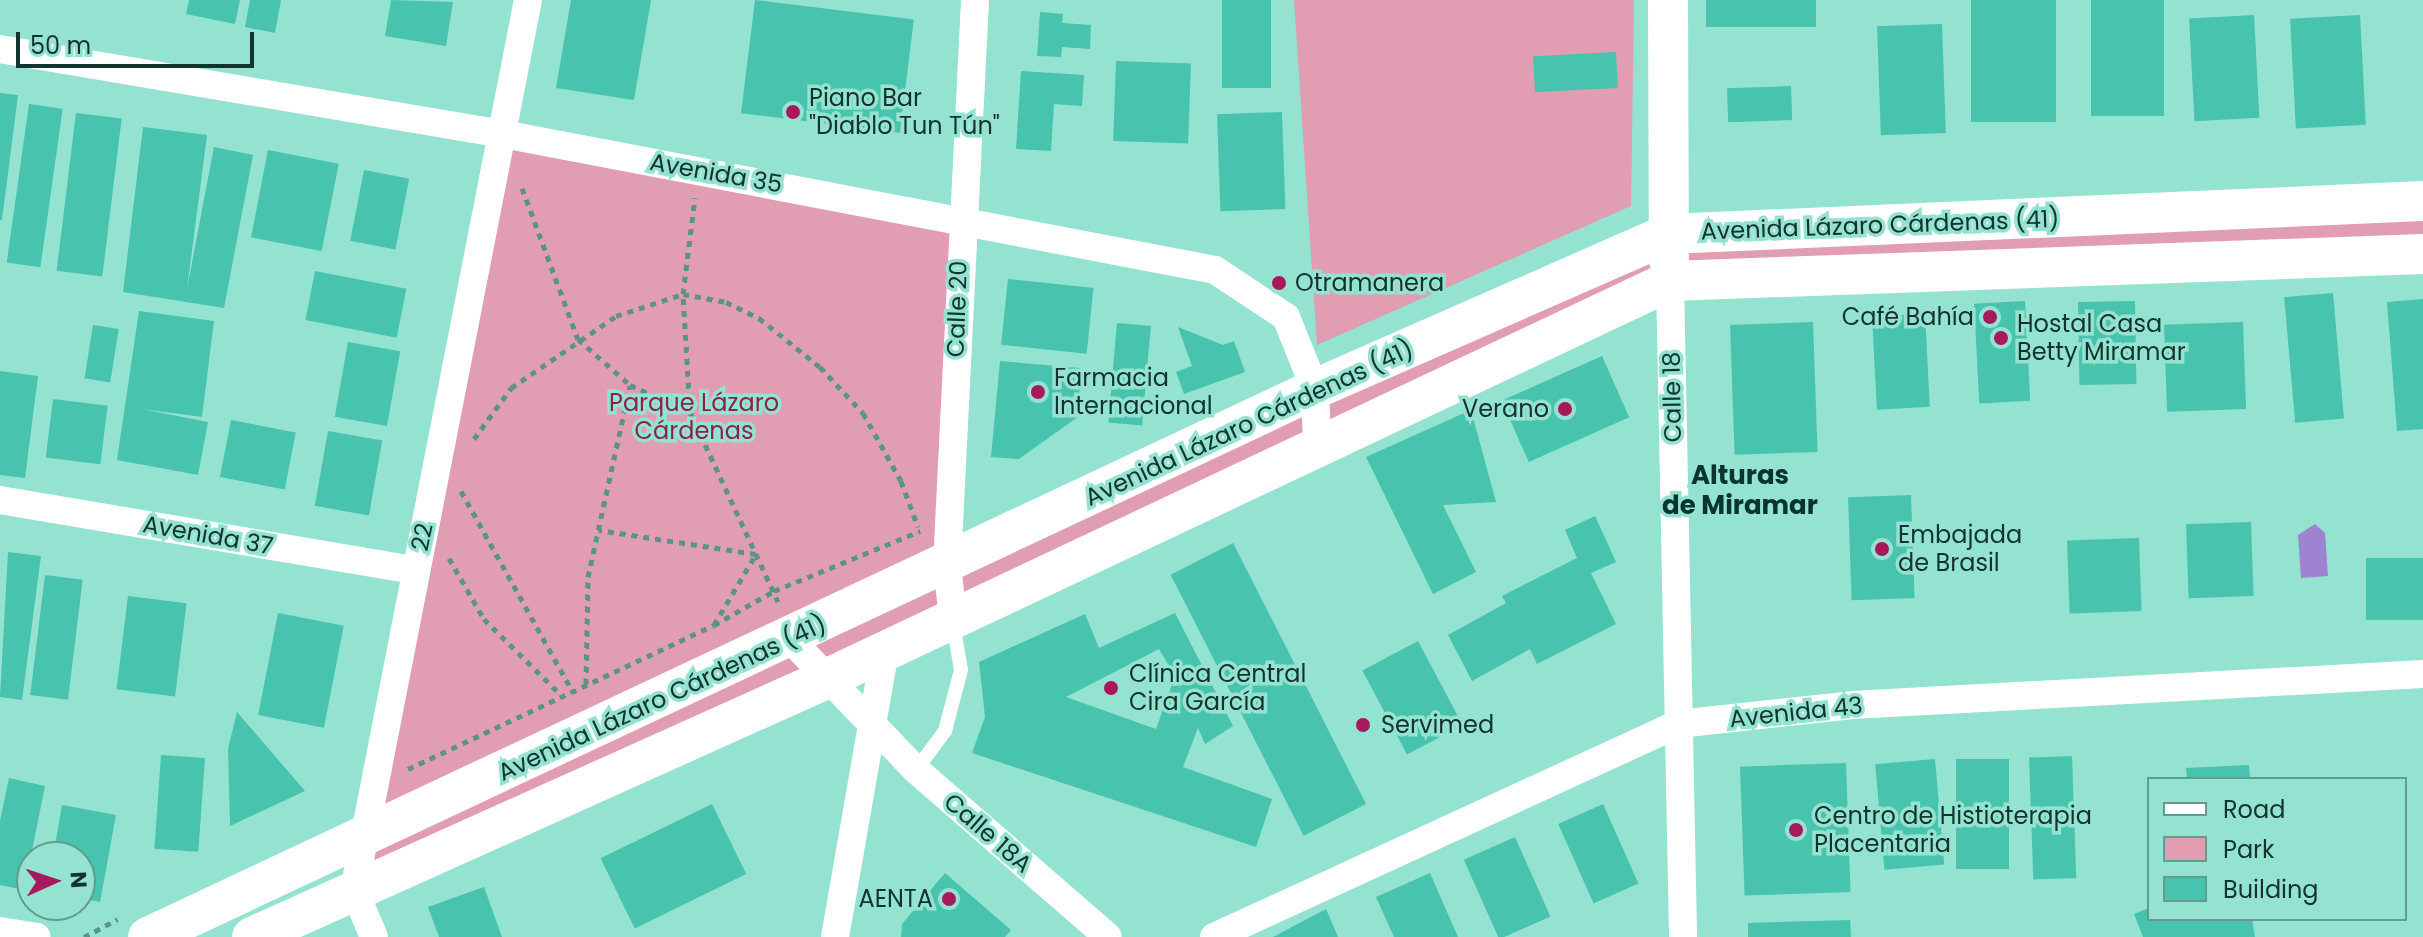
<!DOCTYPE html>
<meta charset="utf-8">
<style>
body{margin:0}
#map{position:relative;width:2423px;height:937px;overflow:hidden;background:#94e2d0;font-family:Poppins,sans-serif}
div>[style]{position:absolute}
[style*='--x']{left:calc(var(--x)*1px);top:calc(var(--y)*1px);width:calc(var(--w)*1px);rotate:calc(var(--a)*1deg)}
.green>*{inset:0;background:#e19db2}
.water>*{inset:0;background:#9d83d0}
.building>*{inset:0;background:#48c3ad;transform-origin:0 0}
.path>*{height:5px;margin-top:-2.5px;transform-origin:0;background:repeating-linear-gradient(90deg,#5a9488 0 6px,transparent 0 12px)}
.lane>*{height:14px;margin:-7px;padding:0 7px;transform-origin:7px;border-radius:7px;background:#fff}
.street>*{height:28px;margin:-14px;padding:0 14px;transform-origin:14px;border-radius:14px;background:#fff}
.secondary>*{height:40px;margin:-20px;padding:0 20px;transform-origin:20px;border-radius:20px;background:#fff}
.dots>*{width:22px;height:22px;translate:-50% -50%;box-sizing:border-box;border:4px solid #94e2d0;border-radius:50%}
span{translate:-50% -50%;white-space:nowrap;text-align:center;line-height:1.15;-webkit-text-stroke:7px #94e2d0;paint-order:stroke}
.poi-label{font-size:24px;color:#13342e}
.left{translate:0 -50%;text-align:left}
.right{translate:-100% -50%;text-align:right}
.street-label{font-size:24px;color:#13342e}
.park-label{font-size:24px;color:#8a2350}
.neighbourhood-label{font-size:26px;color:#09352e;font-weight:700}
.legend{position:absolute;left:2147px;top:777px;width:260px;height:144px;box-sizing:border-box;background:#94e2d0;border:2px solid #609c8f;margin:0;padding:10px 14px;list-style:none;font-size:24px;color:#13342e}
.legend li{display:flex;align-items:center;gap:16px;height:40px}
.legend b{width:40px;border:2px solid #609c8f}
.north{position:absolute;left:16px;top:841px;width:80px;height:80px;box-sizing:border-box;background:#94e2d0;border:2px solid #609c8f;border-radius:50%;rotate:87deg;font-size:22px;font-weight:700;line-height:32px;text-align:center;color:#13342e}
.north::after{content:'';display:block;margin:auto;width:28px;height:36px;background:#a6195c;clip-path:polygon(50% 0,100% 100%,50% 72%,0 100%)}
.scale{position:absolute;left:16px;top:32px;width:238px;height:36px;box-sizing:border-box;border:4px solid #13342e;border-top:0;padding-left:10px;font-size:24px;line-height:28px;white-space:nowrap;color:#13342e;-webkit-text-stroke:6px #94e2d0;paint-order:stroke}
</style>
<div id="map">
<div class="green">
<i style="clip-path:polygon(1294px 0,1634px 0,1631px 206px,1317px 345px)"></i>
<i style="clip-path:polygon(503px 134px,960px 218px,947px 564px,1668px 234px,2423px 201px,2423px 252px,1670px 281px,357px 902px)"></i>
</div>
<div class="water">
<i style="clip-path:polygon(2315px 524px,2325px 533px,2328px 576px,2301px 578px,2298px 535px)"></i>
</div>
<div class="building">
<i style="clip-path:polygon(189px 0,240px 0,235px 24px,186px 14px)"></i>
<i style="clip-path:polygon(250px 0,281px 0,275px 33px,245px 27px)"></i>
<i style="clip-path:polygon(391px 0,453px 2px,446px 46px,385px 36px)"></i>
<i style="clip-path:polygon(571px 0,651px 0,634px 100px,556px 88px)"></i>
<i style="left:755px;top:0;width:160px;height:114px;rotate:7deg"></i>
<i style="left:1222px;top:0;width:49px;height:88px"></i>
<i style="left:1706px;top:0;width:110px;height:27px"></i>
<i style="left:1971px;top:0;width:85px;height:122px"></i>
<i style="left:2091px;top:0;width:73px;height:116px"></i>
<i style="clip-path:polygon(1040px 12px,1063px 14px,1062px 23px,1091px 25px,1090px 49px,1062px 47px,1061px 57px,1037px 56px)"></i>
<i style="left:2254px;top:15px;width:103px;height:65px;rotate:87deg"></i>
<i style="left:2360px;top:15px;width:110px;height:70px;rotate:87deg"></i>
<i style="left:1942px;top:24px;width:109px;height:65px;rotate:88deg"></i>
<i style="left:1616px;top:52px;width:36px;height:83px;rotate:87deg"></i>
<i style="left:1116px;top:61px;width:75px;height:80px;rotate:2deg"></i>
<i style="clip-path:polygon(1021px 71px,1084px 75px,1082px 106px,1054px 104px,1051px 151px,1016px 149px)"></i>
<i style="left:1791px;top:86px;width:34px;height:64px;rotate:88deg"></i>
<i style="clip-path:polygon(0 93px,18px 95px,2px 220px,0 220px)"></i>
<i style="left:29px;top:104px;width:34px;height:160px;rotate:8deg"></i>
<i style="left:1282px;top:112px;width:97px;height:65px;rotate:88deg"></i>
<i style="left:76px;top:113px;width:46px;height:159px;rotate:7deg"></i>
<i style="clip-path:polygon(143px 127px,207px 135px,187px 289px,214px 147px,253px 155px,224px 308px,123px 292px)"></i>
<i style="left:268px;top:150px;width:72px;height:89px;rotate:11deg"></i>
<i style="left:364px;top:170px;width:46px;height:72px;rotate:11deg"></i>
<i style="left:315px;top:271px;width:93px;height:50px;rotate:11deg"></i>
<i style="left:1008px;top:279px;width:86px;height:66px;rotate:6deg"></i>
<i style="left:2333px;top:293px;width:126px;height:49px;rotate:85deg"></i>
<i style="clip-path:polygon(2423px 299px,2423px 429px,2397px 431px,2387px 302px)"></i>
<i style="left:2025px;top:301px;width:100px;height:51px;rotate:87deg"></i>
<i style="left:2135px;top:301px;width:83px;height:57px;rotate:89deg"></i>
<i style="clip-path:polygon(139px 311px,214px 321px,202px 417px,142px 409px,208px 422px,198px 475px,117px 460px)"></i>
<i style="left:1925px;top:314px;width:93px;height:53px;rotate:87deg"></i>
<i style="left:1813px;top:322px;width:130px;height:83px;rotate:88deg"></i>
<i style="left:2243px;top:322px;width:87px;height:79px;rotate:88deg"></i>
<i style="left:1117px;top:323px;width:34px;height:100px;rotate:5deg"></i>
<i style="left:93px;top:325px;width:26px;height:54px;rotate:9deg"></i>
<i style="clip-path:polygon(1178px 327px,1223px 345px,1234px 341px,1245px 372px,1184px 394px,1176px 372px,1192px 366px)"></i>
<i style="left:348px;top:342px;width:53px;height:76px;rotate:10deg"></i>
<i style="left:1602px;top:356px;width:67px;height:110px;rotate:66deg"></i>
<i style="clip-path:polygon(1000px 361px,1080px 368px,1079px 416px,1019px 459px,991px 457px)"></i>
<i style="clip-path:polygon(0 371px,38px 376px,25px 478px,0 475px)"></i>
<i style="left:53px;top:399px;width:55px;height:59px;rotate:7deg"></i>
<i style="clip-path:polygon(1471px 410px,1496px 502px,1443px 505px,1476px 572px,1433px 594px,1366px 457px)"></i>
<i style="left:231px;top:420px;width:66px;height:58px;rotate:11deg"></i>
<i style="left:328px;top:431px;width:55px;height:76px;rotate:10deg"></i>
<i style="left:1911px;top:495px;width:103px;height:63px;rotate:88deg"></i>
<i style="clip-path:polygon(1595px 516px,1616px 562px,1591px 573px,1616px 624px,1537px 664px,1530px 649px,1472px 681px,1448px 635px,1506px 603px,1502px 596px,1577px 558px,1565px 530px)"></i>
<i style="left:2251px;top:522px;width:74px;height:65px;rotate:88deg"></i>
<i style="left:2139px;top:538px;width:73px;height:72px;rotate:88deg"></i>
<i style="left:1233px;top:543px;width:293px;height:70px;rotate:63deg"></i>
<i style="clip-path:polygon(8px 552px,41px 556px,22px 700px,0 697px)"></i>
<i style="left:2423px;top:558px;width:62px;height:57px;rotate:90deg"></i>
<i style="left:45px;top:575px;width:38px;height:121px;rotate:7deg"></i>
<i style="left:128px;top:596px;width:59px;height:94px;rotate:7deg"></i>
<i style="left:278px;top:613px;width:67px;height:104px;rotate:11deg"></i>
<i style="clip-path:polygon(evenodd,1175px 613px,1233px 726px,1205px 744px,1198px 728px,1183px 767px,1272px 799px,1256px 847px,972px 753px,985px 717px,979px 662px,1085px 614px,1099px 648px,1175px 613px,1159px 649px,1175px 676px,1156px 729px,1066px 697px,1159px 649px)"></i>
<i style="left:1418px;top:641px;width:95px;height:63px;rotate:62deg"></i>
<i style="clip-path:polygon(237px 712px,305px 791px,230px 826px,228px 749px)"></i>
<i style="left:161px;top:755px;width:44px;height:94px;rotate:4deg"></i>
<i style="left:2072px;top:756px;width:122px;height:43px;rotate:88deg"></i>
<i style="left:1935px;top:759px;width:106px;height:60px;rotate:85deg"></i>
<i style="left:1956px;top:759px;width:53px;height:110px"></i>
<i style="left:1846px;top:763px;width:129px;height:106px;rotate:88deg"></i>
<i style="clip-path:polygon(2249px 765px,2250px 779px,2187px 779px,2186px 768px)"></i>
<i style="clip-path:polygon(9px 778px,45px 786px,24px 890px,0 885px,0 821px)"></i>
<i style="left:712px;top:804px;width:78px;height:124px;rotate:64deg"></i>
<i style="left:1603px;top:804px;width:87px;height:49px;rotate:66deg"></i>
<i style="clip-path:polygon(62px 805px,116px 815px,100px 902px,80px 898px,80px 857px,53px 857px)"></i>
<i style="left:1515px;top:837px;width:87px;height:56px;rotate:66deg"></i>
<i style="clip-path:polygon(945px 873px,1011px 930px,1005px 937px,901px 937px,902px 924px)"></i>
<i style="clip-path:polygon(1430px 873px,1458px 937px,1394px 937px,1376px 897px)"></i>
<i style="clip-path:polygon(484px 887px,502px 937px,439px 937px,428px 907px)"></i>
<i style="clip-path:polygon(2149px 908px,2149px 919px,2252px 919px,2255px 937px,2143px 937px,2134px 914px)"></i>
<i style="clip-path:polygon(1326px 909px,1338px 937px,1273px 937px)"></i>
<i style="clip-path:polygon(1850px 920px,1851px 937px,1748px 937px,1748px 923px)"></i>
</div>
<div class="path">
<i style="--x:522;--y:188;--w:161;--a:69.7"></i>
<i style="--x:578;--y:339;--w:69;--a:41.5"></i>
<i style="--x:630;--y:385;--w:66;--a:24.2"></i>
<i style="--x:690;--y:412;--w:209;--a:65.1"></i>
<i style="--x:690;--y:412;--w:118;--a:-93.4"></i>
<i style="--x:683;--y:294;--w:97;--a:-82.9"></i>
<i style="--x:474;--y:439;--w:63;--a:-54"></i>
<i style="--x:511;--y:388;--w:127;--a:-34.4"></i>
<i style="--x:616;--y:316;--w:71;--a:-18.2"></i>
<i style="--x:683;--y:294;--w:44;--a:10.5"></i>
<i style="--x:726;--y:302;--w:37;--a:26"></i>
<i style="--x:759;--y:318;--w:78;--a:38.8"></i>
<i style="--x:820;--y:367;--w:63;--a:46.9"></i>
<i style="--x:863;--y:413;--w:78;--a:60.8"></i>
<i style="--x:901;--y:481;--w:49;--a:69.7"></i>
<i style="--x:461;--y:491;--w:230;--a:60.9"></i>
<i style="--x:449;--y:558;--w:70;--a:60.2"></i>
<i style="--x:484;--y:619;--w:108;--a:44.6"></i>
<i style="--x:714;--y:625;--w:69;--a:-29.5"></i>
<i style="--x:774;--y:591;--w:158;--a:-22.3"></i>
<i style="--x:586;--y:684;--w:107;--a:-88.9"></i>
<i style="--x:588;--y:577;--w:196;--a:-77.6"></i>
<i style="--x:408;--y:769;--w:338;--a:-25.2"></i>
<i style="--x:714;--y:625;--w:82;--a:-59.4"></i>
<i style="--x:756;--y:554;--w:159;--a:-171.3"></i>
<i style="--x:84;--y:937;--w:38;--a:-28"></i>
</div>
<div class="lane">
<i style="--x:916;--y:770;--w:49;--a:-53.4"></i>
<i style="--x:945;--y:731;--w:63;--a:-75.3"></i>
<i style="--x:961;--y:670;--w:48;--a:-99.7"></i>
</div>
<div class="street">
<i style="--x:0;--y:49;--w:510;--a:9.59"></i>
<i style="--x:503;--y:134;--w:725;--a:10.81"></i>
<i style="--x:1215;--y:270;--w:85;--a:33.5"></i>
<i style="--x:1286;--y:317;--w:78;--a:68.1"></i>
<i style="--x:1315;--y:389;--w:55;--a:87.9"></i>
<i style="--x:1670;--y:281;--w:656;--a:88.86"></i>
<i style="--x:0;--y:500;--w:421;--a:9.6"></i>
<i style="--x:953;--y:618;--w:53;--a:-96.5"></i>
<i style="--x:947;--y:565;--w:566;--a:-87.16"></i>
<i style="--x:791;--y:640;--w:180;--a:46.1"></i>
<i style="--x:916;--y:770;--w:254;--a:41"></i>
<i style="--x:0;--y:931;--w:37;--a:9"></i>
<i style="--x:374;--y:937;--w:51;--a:-113.1"></i>
<i style="--x:354;--y:890;--w:907;--a:-78.94"></i>
<i style="--x:835;--y:937;--w:291;--a:-80.1"></i>
<i style="--x:1214;--y:937;--w:511;--a:-24.66"></i>
<i style="--x:1678;--y:724;--w:175;--a:-6.2"></i>
<i style="--x:1852;--y:705;--w:572;--a:-3.11"></i>
</div>
<div class="secondary">
<i style="--x:1668;--y:0;--w:260;--a:89.8"></i>
<i style="--x:148;--y:937;--w:1289;--a:-25.15"></i>
<i style="--x:1315;--y:389;--w:386;--a:-23.7"></i>
<i style="--x:1668;--y:234;--w:756;--a:-2.5"></i>
<i style="--x:252;--y:937;--w:629;--a:-24.2"></i>
<i style="--x:826;--y:679;--w:933;--a:-25.25"></i>
<i style="--x:1670;--y:281;--w:753;--a:-2.05"></i>
</div>
<div class="dots">
<i style="left:793px;top:112px;background:#a6195c"></i>
<i style="left:1279px;top:283px;background:#a6195c"></i>
<i style="left:1990px;top:317px;background:#a6195c"></i>
<i style="left:2001px;top:338px;background:#a6195c"></i>
<i style="left:1038px;top:392px;background:#a6195c"></i>
<i style="left:1565px;top:409px;background:#a6195c"></i>
<i style="left:1882px;top:549px;background:#a6195c"></i>
<i style="left:1111px;top:688px;background:#a6195c"></i>
<i style="left:1363px;top:725px;background:#a6195c"></i>
<i style="left:1796px;top:830px;background:#a6195c"></i>
<i style="left:949px;top:899px;background:#a6195c"></i>
</div>
<div class="poi-label">
<span class="left" style="left:809px;top:112px">Piano Bar<br>"Diablo Tun Tún"</span>
<span class="left" style="left:1295px;top:283px">Otramanera</span>
<span class="right" style="left:1974px;top:317px">Café Bahía</span>
<span class="left" style="left:2017px;top:338px">Hostal Casa<br>Betty Miramar</span>
<span class="left" style="left:1054px;top:392px">Farmacia<br>Internacional</span>
<span class="right" style="left:1549px;top:409px">Verano</span>
<span class="left" style="left:1898px;top:549px">Embajada<br>de Brasil</span>
<span class="left" style="left:1129px;top:688px">Clínica Central<br>Cira García</span>
<span class="left" style="left:1381px;top:725px">Servimed</span>
<span class="left" style="left:1814px;top:830px">Centro de Histioterapia<br>Placentaria</span>
<span class="right" style="left:933px;top:899px">AENTA</span>
</div>
<div class="street-label">
<span style="left:716px;top:173px;rotate:10deg">Avenida 35</span>
<span style="left:1880px;top:225px;rotate:-2deg">Avenida Lázaro Cárdenas (41)</span>
<span style="left:957px;top:309px;rotate:-88deg">Calle 20</span>
<span style="left:1672px;top:397px;rotate:-91deg">Calle 18</span>
<span style="left:1249px;top:423px;rotate:-25deg">Avenida Lázaro Cárdenas (41)</span>
<span style="left:208px;top:535px;rotate:10deg">Avenida 37</span>
<span style="left:422px;top:537px;rotate:-78deg">22</span>
<span style="left:662px;top:698px;rotate:-25deg">Avenida Lázaro Cárdenas (41)</span>
<span style="left:1796px;top:712px;rotate:-6deg">Avenida 43</span>
<span style="left:988px;top:833px;rotate:41deg">Calle 18A</span>
</div>
<div class="park-label">
<span style="left:694px;top:417px">Parque Lázaro<br>Cárdenas</span>
</div>
<div class="neighbourhood-label">
<span style="left:1740px;top:491px">Alturas<br>de Miramar</span>
</div>
<ul class="legend">
<li><b style="height:10px;background:#fff"></b>Road</li>
<li><b style="height:22px;background:#e19db2"></b>Park</li>
<li><b style="height:22px;background:#48c3ad"></b>Building</li>
</ul>
<div class="north">N</div>
<div class="scale">50 m</div>
</div>
